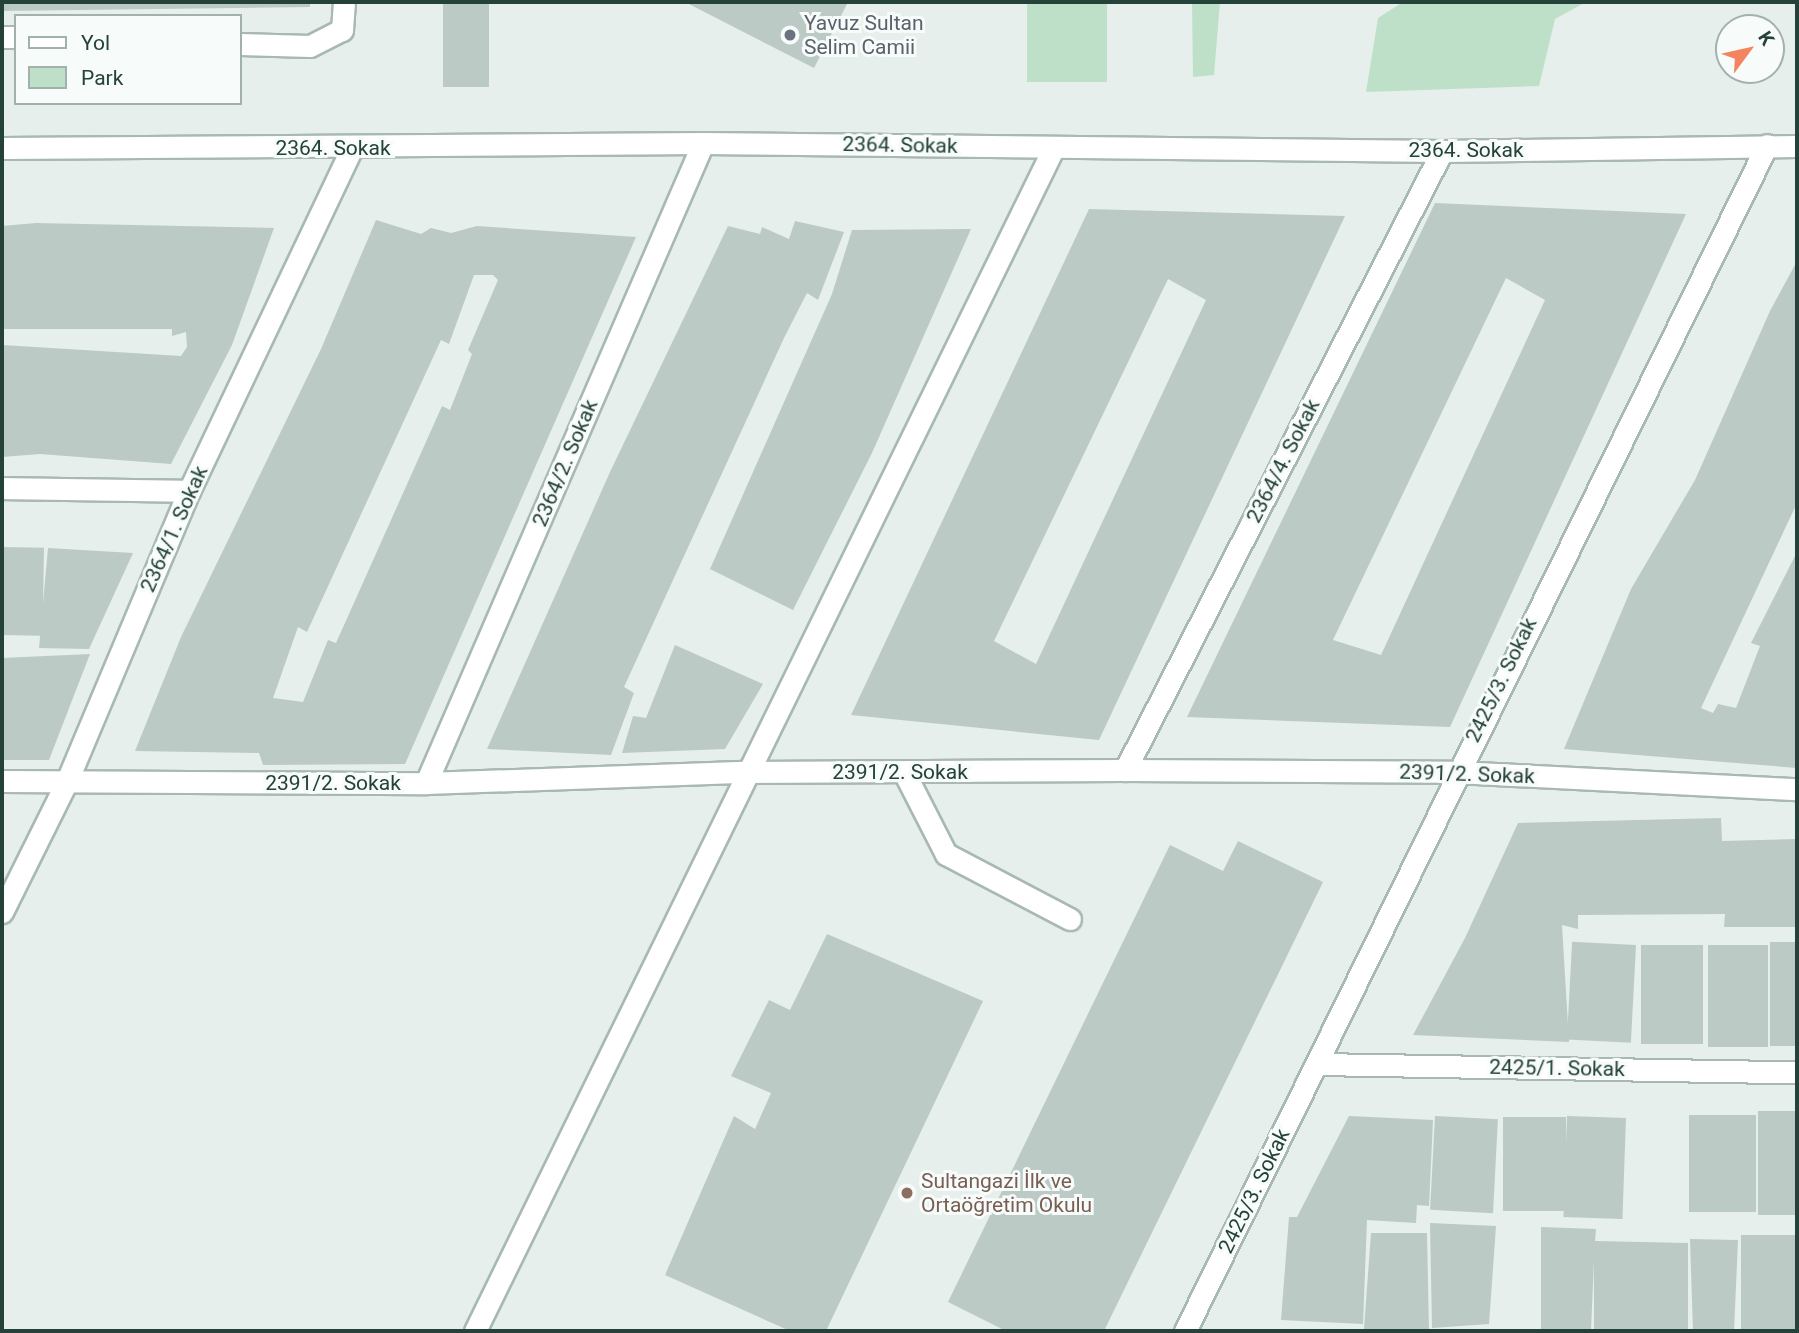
<!DOCTYPE html>
<meta charset="utf-8">
<style>
body{margin:0}
#map{position:relative;width:1799px;height:1333px;overflow:hidden;background:#e6efeb;font-family:Roboto,sans-serif}
div>[style]{position:absolute}
[style*='--x']{left:calc(var(--x)*1px);top:calc(var(--y)*1px);width:calc(var(--w)*1px);rotate:calc(var(--a)*1deg)}
.green>*{inset:0;background:#bfe0c8;transform-origin:0 0}
.building>*{inset:0;background:#bbcac4;transform-origin:0 0}
.roads{filter:drop-shadow(2px 0 #a8b8b2) drop-shadow(-2px 0 #a8b8b2) drop-shadow(0 2px #a8b8b2) drop-shadow(0 -2px #a8b8b2)}
.minor>*{height:21px;margin:-10.5px;padding:0 10.5px;transform-origin:10.5px;border-radius:10.5px;background:#fff}
.dots>*{width:19px;height:19px;translate:-50% -50%;box-sizing:border-box;border:4px solid #f7fbf9;border-radius:50%}
span{translate:-50% -50%;white-space:nowrap;text-align:center;line-height:1.15;-webkit-text-stroke:6px #f7fbf9;paint-order:stroke}
.worship-label{font-size:21px;color:#5b616d}
.left{translate:0 -50%;text-align:left}
.street-label{font-size:21px;color:#24423a}
.education-label{font-size:21px;color:#785e54}
.frame{position:absolute;inset:0;border:4px solid #24423a;pointer-events:none}
.legend{position:absolute;left:14px;top:14px;width:228px;height:91px;box-sizing:border-box;background:#f7fbf9;border:2px solid #a3b1ad;margin:0;padding:9px 12px;list-style:none;font-size:21px;color:#24423a}
.legend li{display:flex;align-items:center;gap:14px;height:35px}
.legend b{width:35px;border:2px solid #a3b1ad}
.north{position:absolute;left:1715px;top:14px;width:70px;height:70px;box-sizing:border-box;background:#f7fbf9;border:2px solid #a3b1ad;border-radius:50%;rotate:57deg;font-size:19px;font-weight:700;line-height:28px;text-align:center;color:#24423a}
.north::after{content:'';display:block;margin:auto;width:24px;height:32px;background:#f4845f;clip-path:polygon(50% 0,100% 100%,50% 72%,0 100%)}
</style>
<div id="map">
<div class="green">
<i style="left:1027px;top:2px;width:80px;height:80px"></i>
<i style="clip-path:polygon(1192px 2px,1220px 2px,1214px 75px,1193px 77px)"></i>
<i style="clip-path:polygon(1403px 2px,1586px 2px,1555px 19px,1539px 86px,1366px 92px,1378px 18px)"></i>
</div>
<div class="building">
<i style="clip-path:polygon(2px 2px,310px 2px,310px 7px,2px 11px)"></i>
<i style="left:443px;top:2px;width:46px;height:85px"></i>
<i style="clip-path:polygon(685px 2px,848px 2px,814px 68px)"></i>
<i style="clip-path:polygon(evenodd,1435px 203px,1686px 214px,1450px 727px,1187px 717px,1435px 203px,1506px 278px,1545px 300px,1381px 655px,1333px 640px,1506px 278px)"></i>
<i style="clip-path:polygon(evenodd,1089px 209px,1345px 216px,1099px 740px,851px 715px,1089px 209px,1168px 279px,1206px 300px,1036px 664px,994px 641px,1168px 279px)"></i>
<i style="clip-path:polygon(evenodd,376px 220px,421px 234px,431px 228px,451px 233px,477px 226px,636px 237px,405px 764px,263px 765px,259px 753px,135px 751px,181px 637px,321px 349px,376px 220px,474px 275px,493px 275px,498px 280px,468px 350px,472px 354px,450px 410px,442px 406px,336px 643px,328px 640px,303px 702px,273px 698px,298px 627px,307px 632px,441px 340px,449px 344px,474px 275px)"></i>
<i style="clip-path:polygon(795px 221px,844px 232px,818px 300px,807px 293px,784px 338px,624px 687px,634px 693px,611px 755px,487px 749px,610px 472px,728px 226px,760px 234px,762px 227px,789px 239px)"></i>
<i style="clip-path:polygon(36px 223px,274px 228px,232px 345px,171px 464px,40px 454px,2px 457px,2px 345px,181px 356px,187px 347px,186px 332px,172px 336px,172px 329px,2px 329px,2px 226px)"></i>
<i style="clip-path:polygon(971px 229px,872px 453px,793px 610px,710px 569px,832px 294px,852px 230px)"></i>
<i style="clip-path:polygon(1797px 261px,1797px 503px,1701px 708px,1713px 713px,1718px 704px,1736px 708px,1760px 646px,1751px 643px,1797px 552px,1797px 768px,1564px 749px,1631px 589px,1695px 480px,1770px 311px)"></i>
<i style="left:2px;top:547px;width:42px;height:88px;rotate:1deg"></i>
<i style="clip-path:polygon(48px 548px,133px 553px,89px 649px,39px 648px)"></i>
<i style="clip-path:polygon(675px 645px,763px 684px,725px 749px,622px 753px,633px 716px,646px 718px)"></i>
<i style="clip-path:polygon(90px 654px,49px 760px,2px 760px,2px 658px)"></i>
<i style="clip-path:polygon(1721px 818px,1722px 841px,1797px 839px,1797px 927px,1724px 927px,1725px 914px,1578px 915px,1578px 929px,1562px 925px,1569px 1042px,1413px 1035px,1465px 938px,1518px 823px)"></i>
<i style="clip-path:polygon(1238px 841px,1323px 882px,1104px 1331px,1006px 1331px,948px 1302px,1170px 845px,1223px 871px)"></i>
<i style="clip-path:polygon(827px 934px,983px 1001px,826px 1331px,790px 1331px,665px 1275px,734px 1116px,755px 1129px,771px 1093px,731px 1076px,769px 1000px,790px 1010px)"></i>
<i style="left:1797px;top:942px;width:104px;height:27px;rotate:90deg"></i>
<i style="left:1636px;top:945px;width:98px;height:64px;rotate:93deg"></i>
<i style="left:1641px;top:945px;width:62px;height:99px"></i>
<i style="left:1708px;top:945px;width:60px;height:102px"></i>
<i style="left:1758px;top:1111px;width:39px;height:104px"></i>
<i style="left:1689px;top:1115px;width:67px;height:97px"></i>
<i style="clip-path:polygon(1349px 1116px,1433px 1120px,1429px 1206px,1417px 1205px,1416px 1223px,1367px 1220px,1363px 1324px,1281px 1320px,1289px 1217px,1297px 1217px)"></i>
<i style="left:1435px;top:1116px;width:63px;height:94px;rotate:3deg"></i>
<i style="left:1567px;top:1116px;width:59px;height:101px;rotate:2deg"></i>
<i style="left:1503px;top:1117px;width:63px;height:94px"></i>
<i style="clip-path:polygon(1430px 1223px,1496px 1226px,1489px 1324px,1432px 1328px)"></i>
<i style="clip-path:polygon(1541px 1227px,1596px 1229px,1595px 1241px,1688px 1243px,1688px 1331px,1594px 1331px,1594px 1261px,1591px 1330px,1541px 1329px)"></i>
<i style="clip-path:polygon(1371px 1233px,1427px 1233px,1429px 1331px,1364px 1329px)"></i>
<i style="left:1741px;top:1235px;width:56px;height:94px"></i>
<i style="clip-path:polygon(1690px 1239px,1738px 1240px,1734px 1331px,1693px 1331px)"></i>
</div>
<div class="roads">
<div class="minor">
<i style="--x:2;--y:37;--w:14;--a:0"></i>
<i style="--x:240;--y:44;--w:70;--a:1.6"></i>
<i style="--x:310;--y:46;--w:36;--a:-27"></i>
<i style="--x:342;--y:30;--w:28;--a:-86"></i>
<i style="--x:2;--y:148;--w:701;--a:-0.41"></i>
<i style="--x:703;--y:143;--w:739;--a:0.62"></i>
<i style="--x:1442;--y:151;--w:355;--a:-0.8"></i>
<i style="--x:2;--y:488;--w:187;--a:0.9"></i>
<i style="--x:1125;--y:770;--w:695;--a:-62.88"></i>
<i style="--x:904;--y:772;--w:92;--a:62.9"></i>
<i style="--x:946;--y:854;--w:140;--a:27.7"></i>
<i style="--x:2;--y:781;--w:424;--a:0.3"></i>
<i style="--x:426;--y:783;--w:319;--a:-2"></i>
<i style="--x:745;--y:772;--w:380;--a:-0.3"></i>
<i style="--x:1125;--y:770;--w:331;--a:0.3"></i>
<i style="--x:1456;--y:772;--w:341;--a:2.9"></i>
<i style="--x:426;--y:783;--w:697;--a:-66.6"></i>
<i style="--x:2;--y:912;--w:146;--a:-63.6"></i>
<i style="--x:67;--y:781;--w:315;--a:-67.2"></i>
<i style="--x:189;--y:491;--w:380;--a:-64.6"></i>
<i style="--x:1317;--y:1064;--w:480;--a:1"></i>
<i style="--x:475;--y:1331;--w:1318;--a:-63.94"></i>
<i style="--x:1185;--y:1331;--w:1321;--a:-63.86"></i>
</div>
</div>
<div class="dots">
<i style="left:790px;top:35px;background:#6b7280"></i>
<i style="left:907px;top:1193px;background:#8d6e63"></i>
</div>
<div class="worship-label">
<span class="left" style="left:804px;top:35px">Yavuz Sultan<br>Selim Camii</span>
</div>
<div class="street-label">
<span style="left:900px;top:145px;rotate:1deg">2364. Sokak</span>
<span style="left:333px;top:148px">2364. Sokak</span>
<span style="left:1466px;top:150px">2364. Sokak</span>
<span style="left:1283px;top:461px;rotate:-63deg">2364/4. Sokak</span>
<span style="left:565px;top:463px;rotate:-67deg">2364/2. Sokak</span>
<span style="left:174px;top:529px;rotate:-66deg">2364/1. Sokak</span>
<span style="left:1501px;top:680px;rotate:-64deg">2425/3. Sokak</span>
<span style="left:900px;top:772px">2391/2. Sokak</span>
<span style="left:1467px;top:774px;rotate:2deg">2391/2. Sokak</span>
<span style="left:333px;top:783px">2391/2. Sokak</span>
<span style="left:1557px;top:1068px;rotate:1deg">2425/1. Sokak</span>
<span style="left:1254px;top:1191px;rotate:-64deg">2425/3. Sokak</span>
</div>
<div class="education-label">
<span class="left" style="left:921px;top:1193px">Sultangazi İlk ve<br>Ortaöğretim Okulu</span>
</div>
<div class="frame"></div>
<ul class="legend">
<li><b style="height:9px;background:#fff"></b>Yol</li>
<li><b style="height:19px;background:#bfe0c8"></b>Park</li>
</ul>
<div class="north">K</div>
</div>
